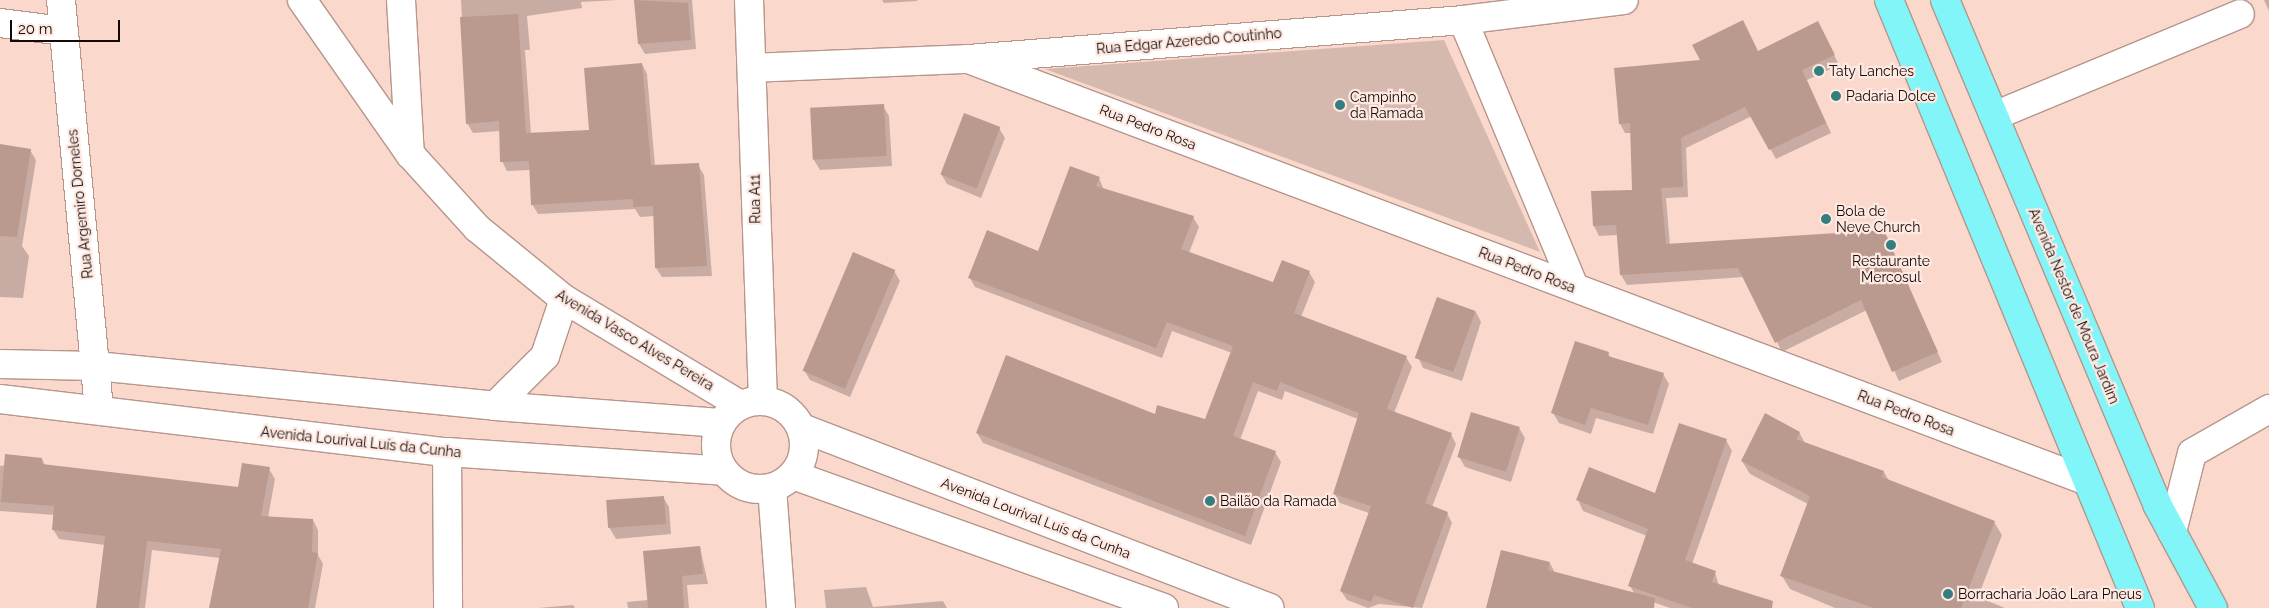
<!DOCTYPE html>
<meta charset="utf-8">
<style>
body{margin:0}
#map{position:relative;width:2269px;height:608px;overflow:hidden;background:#fbd8cc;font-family:Raleway,sans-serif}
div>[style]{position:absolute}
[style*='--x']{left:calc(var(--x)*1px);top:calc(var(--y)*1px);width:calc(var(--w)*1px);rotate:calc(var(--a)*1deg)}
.green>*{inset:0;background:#d6b9ae}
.shadow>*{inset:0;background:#0003}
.building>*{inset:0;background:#ba9a8f;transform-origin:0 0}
.roads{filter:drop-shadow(1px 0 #b6968b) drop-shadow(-1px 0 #b6968b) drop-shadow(0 1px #b6968b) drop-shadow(0 -1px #b6968b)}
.minor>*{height:28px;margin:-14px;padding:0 14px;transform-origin:14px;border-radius:14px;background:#fff}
.minor>.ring{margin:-14px;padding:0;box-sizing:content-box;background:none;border:28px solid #fff;border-radius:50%}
.major>*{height:28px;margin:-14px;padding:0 14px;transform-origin:14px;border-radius:14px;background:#81f5f7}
.dots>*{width:14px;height:14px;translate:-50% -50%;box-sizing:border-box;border:2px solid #fee9e2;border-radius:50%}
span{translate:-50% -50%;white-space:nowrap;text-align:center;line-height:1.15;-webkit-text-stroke:4.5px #fee9e2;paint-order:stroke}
.street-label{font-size:14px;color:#140906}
.poi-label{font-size:14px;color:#140906}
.left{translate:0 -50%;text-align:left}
.scale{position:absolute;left:10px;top:20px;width:110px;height:22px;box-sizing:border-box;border:2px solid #140906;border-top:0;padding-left:6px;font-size:15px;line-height:18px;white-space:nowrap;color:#140906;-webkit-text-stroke:4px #fee9e2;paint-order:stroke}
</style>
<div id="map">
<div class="green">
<i style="clip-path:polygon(1444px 40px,1540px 252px,1045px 69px)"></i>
</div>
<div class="shadow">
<i style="clip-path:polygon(461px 0,617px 0,581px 2px,582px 8px,527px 16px,530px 50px,525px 50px,531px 134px,591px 131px,642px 64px,647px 74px,655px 166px,698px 165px,704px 175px,712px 276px,662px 277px,656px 268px,655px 216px,640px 217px,635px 209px,538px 214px,532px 204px,531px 170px,507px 171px,502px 161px,500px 131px,473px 133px,467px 123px)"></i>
<i style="clip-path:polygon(635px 0,692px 0,696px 49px,645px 54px,639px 44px)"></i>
<i style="clip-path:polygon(882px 0,917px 0,917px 1px,884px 3px)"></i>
<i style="clip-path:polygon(2264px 0,2269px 0,2269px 11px)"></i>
<i style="clip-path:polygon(1823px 33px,1839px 65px,1807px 80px,1831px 133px,1776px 159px,1752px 116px,1686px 148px,1688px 197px,1666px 198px,1670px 245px,1884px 231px,1942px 362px,1899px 381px,1867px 310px,1782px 352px,1744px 277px,1627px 285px,1621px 275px,1618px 235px,1599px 236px,1594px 226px,1633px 191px,1631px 133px,1625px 133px,1620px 124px,1702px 61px,1758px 52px)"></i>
<i style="clip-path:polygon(883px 106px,889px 116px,892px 166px,820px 170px,814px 160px,811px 110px)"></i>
<i style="clip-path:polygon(999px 128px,1005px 138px,981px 198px,947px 184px,941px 174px)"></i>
<i style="clip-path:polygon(0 145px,30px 150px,36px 160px,22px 246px,29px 256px,23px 298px,0 297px)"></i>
<i style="clip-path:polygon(1099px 178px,1104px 190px,1193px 217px,1199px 227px,1189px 253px,1273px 284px,1309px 272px,1315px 282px,1301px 317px,1406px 357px,1412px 367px,1394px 413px,1451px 434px,1456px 444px,1432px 507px,1447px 513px,1452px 523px,1422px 608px,1379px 604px,1368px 608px,1347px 600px,1341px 591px,1369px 513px,1340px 503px,1334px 493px,1358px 419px,1285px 391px,1282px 400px,1258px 391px,1240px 440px,1275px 452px,1281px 462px,1251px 545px,983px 443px,977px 433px,1155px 415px,1206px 420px,1232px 353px,1172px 331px,1162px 358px,975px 287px,970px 278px,1039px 253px)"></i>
<i style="clip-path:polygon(894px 271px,900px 281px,850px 397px,810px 380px,804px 370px)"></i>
<i style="clip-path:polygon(1476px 312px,1481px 322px,1462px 381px,1423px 368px,1418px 357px)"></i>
<i style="clip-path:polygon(1608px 353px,1611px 359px,1663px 374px,1669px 384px,1653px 434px,1596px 418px,1591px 434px,1559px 423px,1553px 413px)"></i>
<i style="clip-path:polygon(1519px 428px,1525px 438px,1511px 482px,1465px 467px,1459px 457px)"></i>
<i style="clip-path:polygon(1799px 432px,1805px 443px,1884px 472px,1889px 481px,1994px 522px,2002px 535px,1978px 597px,2005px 608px,1835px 608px,1790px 589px,1782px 576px,1808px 504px,1750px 474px,1742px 461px)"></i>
<i style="clip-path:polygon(1726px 440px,1732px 451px,1692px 564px,1715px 572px,1719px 586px,1768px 608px,1670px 608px,1636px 596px,1630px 586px,1647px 536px,1583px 511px,1578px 500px,1656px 494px)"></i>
<i style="clip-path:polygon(42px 459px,45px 465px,239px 488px,269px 469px,275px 479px,268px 518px,313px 520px,318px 530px,318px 555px,323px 564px,315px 608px,211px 608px,220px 558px,152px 550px,145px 608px,97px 608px,105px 545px,59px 539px,53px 529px,55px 515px,0 511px,0 466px)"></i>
<i style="clip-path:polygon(663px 497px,669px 507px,671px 534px,616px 539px,610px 529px,607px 502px)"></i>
<i style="clip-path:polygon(700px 547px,708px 584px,687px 585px,689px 608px,628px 608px,627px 602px,648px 600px)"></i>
<i style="clip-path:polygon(1550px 563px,1555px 573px,1619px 608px,1487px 608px)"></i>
<i style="clip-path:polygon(866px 587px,873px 607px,943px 601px,947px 608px,826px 608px,824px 590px)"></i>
<i style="clip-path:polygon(573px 605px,575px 608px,538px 608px)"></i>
</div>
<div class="building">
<i style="clip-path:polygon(634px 0,688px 3px,691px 40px,638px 44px)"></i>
<i style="clip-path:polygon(518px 14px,526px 133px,589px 130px,584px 68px,642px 63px,651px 165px,699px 163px,707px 266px,655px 268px,653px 206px,633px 207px,633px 199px,531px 205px,529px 161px,500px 162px,499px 121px,466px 124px,460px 17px)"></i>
<i style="clip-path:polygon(1743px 20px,1758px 51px,1818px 21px,1835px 55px,1802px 70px,1826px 123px,1769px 150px,1745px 107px,1681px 138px,1683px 187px,1661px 188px,1666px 244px,1884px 230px,1938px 352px,1892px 372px,1861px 300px,1775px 343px,1738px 268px,1620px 275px,1616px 225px,1593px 226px,1591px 191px,1632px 190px,1630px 123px,1619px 124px,1614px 68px,1700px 60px,1692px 45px)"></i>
<i style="left:884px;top:104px;width:52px;height:74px;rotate:87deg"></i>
<i style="left:964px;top:113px;width:39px;height:66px;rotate:21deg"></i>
<i style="clip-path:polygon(0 144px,31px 149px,17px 237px,0 236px)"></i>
<i style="clip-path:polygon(1070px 166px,1100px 177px,1096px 186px,1194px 216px,1181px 249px,1273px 282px,1282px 260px,1310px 271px,1294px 313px,1407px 356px,1387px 409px,1452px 433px,1425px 503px,1448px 512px,1413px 608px,1374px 595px,1371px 602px,1340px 591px,1371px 506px,1333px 494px,1359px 413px,1280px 382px,1277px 391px,1253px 382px,1233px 436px,1276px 451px,1245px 536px,976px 433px,1006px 355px,1155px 414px,1157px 405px,1205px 419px,1233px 346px,1167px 322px,1156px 348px,968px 278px,987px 230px,1038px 251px)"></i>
<i style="left:853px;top:252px;width:46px;height:129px;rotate:23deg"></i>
<i style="left:1437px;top:297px;width:41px;height:65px;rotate:20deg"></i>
<i style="clip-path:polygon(1575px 341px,1609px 352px,1608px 356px,1664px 373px,1648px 425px,1591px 408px,1585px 425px,1551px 413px)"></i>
<i style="left:1471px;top:412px;width:51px;height:47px;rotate:17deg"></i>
<i style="clip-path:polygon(1765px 413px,1800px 432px,1796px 439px,1884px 471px,1882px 477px,1995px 521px,1961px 608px,1874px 608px,1780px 576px,1810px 496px,1741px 461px)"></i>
<i style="clip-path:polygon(1679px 423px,1727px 439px,1685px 560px,1716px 571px,1712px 582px,1773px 601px,1772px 608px,1692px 608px,1628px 586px,1648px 529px,1576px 500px,1589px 467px,1655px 493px)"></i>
<i style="clip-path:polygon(5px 454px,42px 458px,42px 464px,238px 487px,242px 463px,270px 467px,261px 516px,313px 519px,312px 552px,318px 553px,308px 608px,209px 608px,221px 549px,147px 541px,139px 608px,96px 608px,105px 536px,52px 530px,54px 506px,1px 502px)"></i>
<i style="left:664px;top:496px;width:28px;height:58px;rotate:86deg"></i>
<i style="clip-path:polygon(700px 546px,703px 574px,682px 576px,684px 608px,648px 608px,643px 551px)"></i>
<i style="clip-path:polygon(1501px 550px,1550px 562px,1548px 570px,1655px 598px,1654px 608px,1486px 608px)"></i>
</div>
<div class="roads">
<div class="minor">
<i style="--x:61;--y:0;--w:410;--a:84.7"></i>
<i style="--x:302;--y:0;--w:188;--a:55"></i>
<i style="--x:410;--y:154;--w:100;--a:47.8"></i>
<i style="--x:477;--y:228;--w:112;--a:39.2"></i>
<i style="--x:564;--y:299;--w:204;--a:31"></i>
<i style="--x:401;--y:0;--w:154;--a:86.7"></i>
<i style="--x:749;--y:0;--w:399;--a:88"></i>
<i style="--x:1463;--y:20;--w:289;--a:67.4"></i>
<i style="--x:0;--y:23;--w:64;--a:7.2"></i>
<i style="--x:968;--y:59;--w:1196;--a:20.66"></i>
<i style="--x:752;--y:68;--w:216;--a:-2.4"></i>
<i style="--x:968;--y:59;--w:497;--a:-4.5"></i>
<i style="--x:1463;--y:20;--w:162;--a:-7.1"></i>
<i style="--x:1994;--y:116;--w:266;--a:-22.5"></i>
<i style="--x:0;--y:364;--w:96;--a:1.2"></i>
<i style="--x:96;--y:366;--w:401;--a:5.7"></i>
<i style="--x:495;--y:406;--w:226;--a:4.3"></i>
<i style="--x:0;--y:399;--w:450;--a:6.8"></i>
<i style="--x:447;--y:452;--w:277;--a:3.9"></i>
<i class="ring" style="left:716px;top:401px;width:60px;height:60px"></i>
<i style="--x:495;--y:406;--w:71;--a:-45"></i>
<i style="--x:545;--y:356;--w:60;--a:-71.6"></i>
<i style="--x:802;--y:428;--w:501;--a:21.04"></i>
<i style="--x:447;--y:452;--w:156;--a:89.6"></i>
<i style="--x:793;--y:475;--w:394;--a:19.7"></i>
<i style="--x:772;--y:488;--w:120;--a:85.7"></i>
<i style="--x:2172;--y:532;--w:81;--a:-75.8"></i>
<i style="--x:2192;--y:453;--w:89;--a:-29.7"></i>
</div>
<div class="major">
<i style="--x:1889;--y:0;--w:658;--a:67.57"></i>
<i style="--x:1945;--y:0;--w:549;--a:67.17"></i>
<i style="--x:2158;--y:506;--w:116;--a:61.7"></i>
</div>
</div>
<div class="dots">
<i style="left:1819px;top:71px;background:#357e7f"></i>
<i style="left:1836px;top:96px;background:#357e7f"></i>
<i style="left:1340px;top:105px;background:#357e7f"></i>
<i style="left:1826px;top:219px;background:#357e7f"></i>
<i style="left:1891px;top:245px;background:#357e7f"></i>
<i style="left:1210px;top:501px;background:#357e7f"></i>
<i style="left:1948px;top:594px;background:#357e7f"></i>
</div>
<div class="street-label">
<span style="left:1189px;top:41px;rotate:-5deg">Rua Edgar Azeredo Coutinho</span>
<span style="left:1148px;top:127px;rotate:21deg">Rua Pedro Rosa</span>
<span style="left:755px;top:199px;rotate:-91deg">Rua A11</span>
<span style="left:80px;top:204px;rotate:-96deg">Rua Argemiro Dorneles</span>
<span style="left:1527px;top:270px;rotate:21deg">Rua Pedro Rosa</span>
<span style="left:2074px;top:306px;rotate:67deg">Avenida Nestor de Moura Jardim</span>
<span style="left:635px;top:340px;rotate:31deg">Avenida Vasco Alves Pereira</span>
<span style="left:1906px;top:413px;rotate:21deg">Rua Pedro Rosa</span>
<span style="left:361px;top:442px;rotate:6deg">Avenida Lourival Luís da Cunha</span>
<span style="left:1036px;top:518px;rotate:21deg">Avenida Lourival Luís da Cunha</span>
</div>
<div class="poi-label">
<span class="left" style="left:1829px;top:71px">Taty Lanches</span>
<span class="left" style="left:1846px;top:96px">Padaria Dolce</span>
<span class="left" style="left:1350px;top:105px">Campinho<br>da Ramada</span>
<span class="left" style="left:1836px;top:219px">Bola de<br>Neve Church</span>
<span style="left:1891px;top:269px">Restaurante<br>Mercosul</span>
<span class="left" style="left:1220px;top:501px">Bailão da Ramada</span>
<span class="left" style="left:1958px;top:594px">Borracharia João Lara Pneus</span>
</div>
<div class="scale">20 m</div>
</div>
